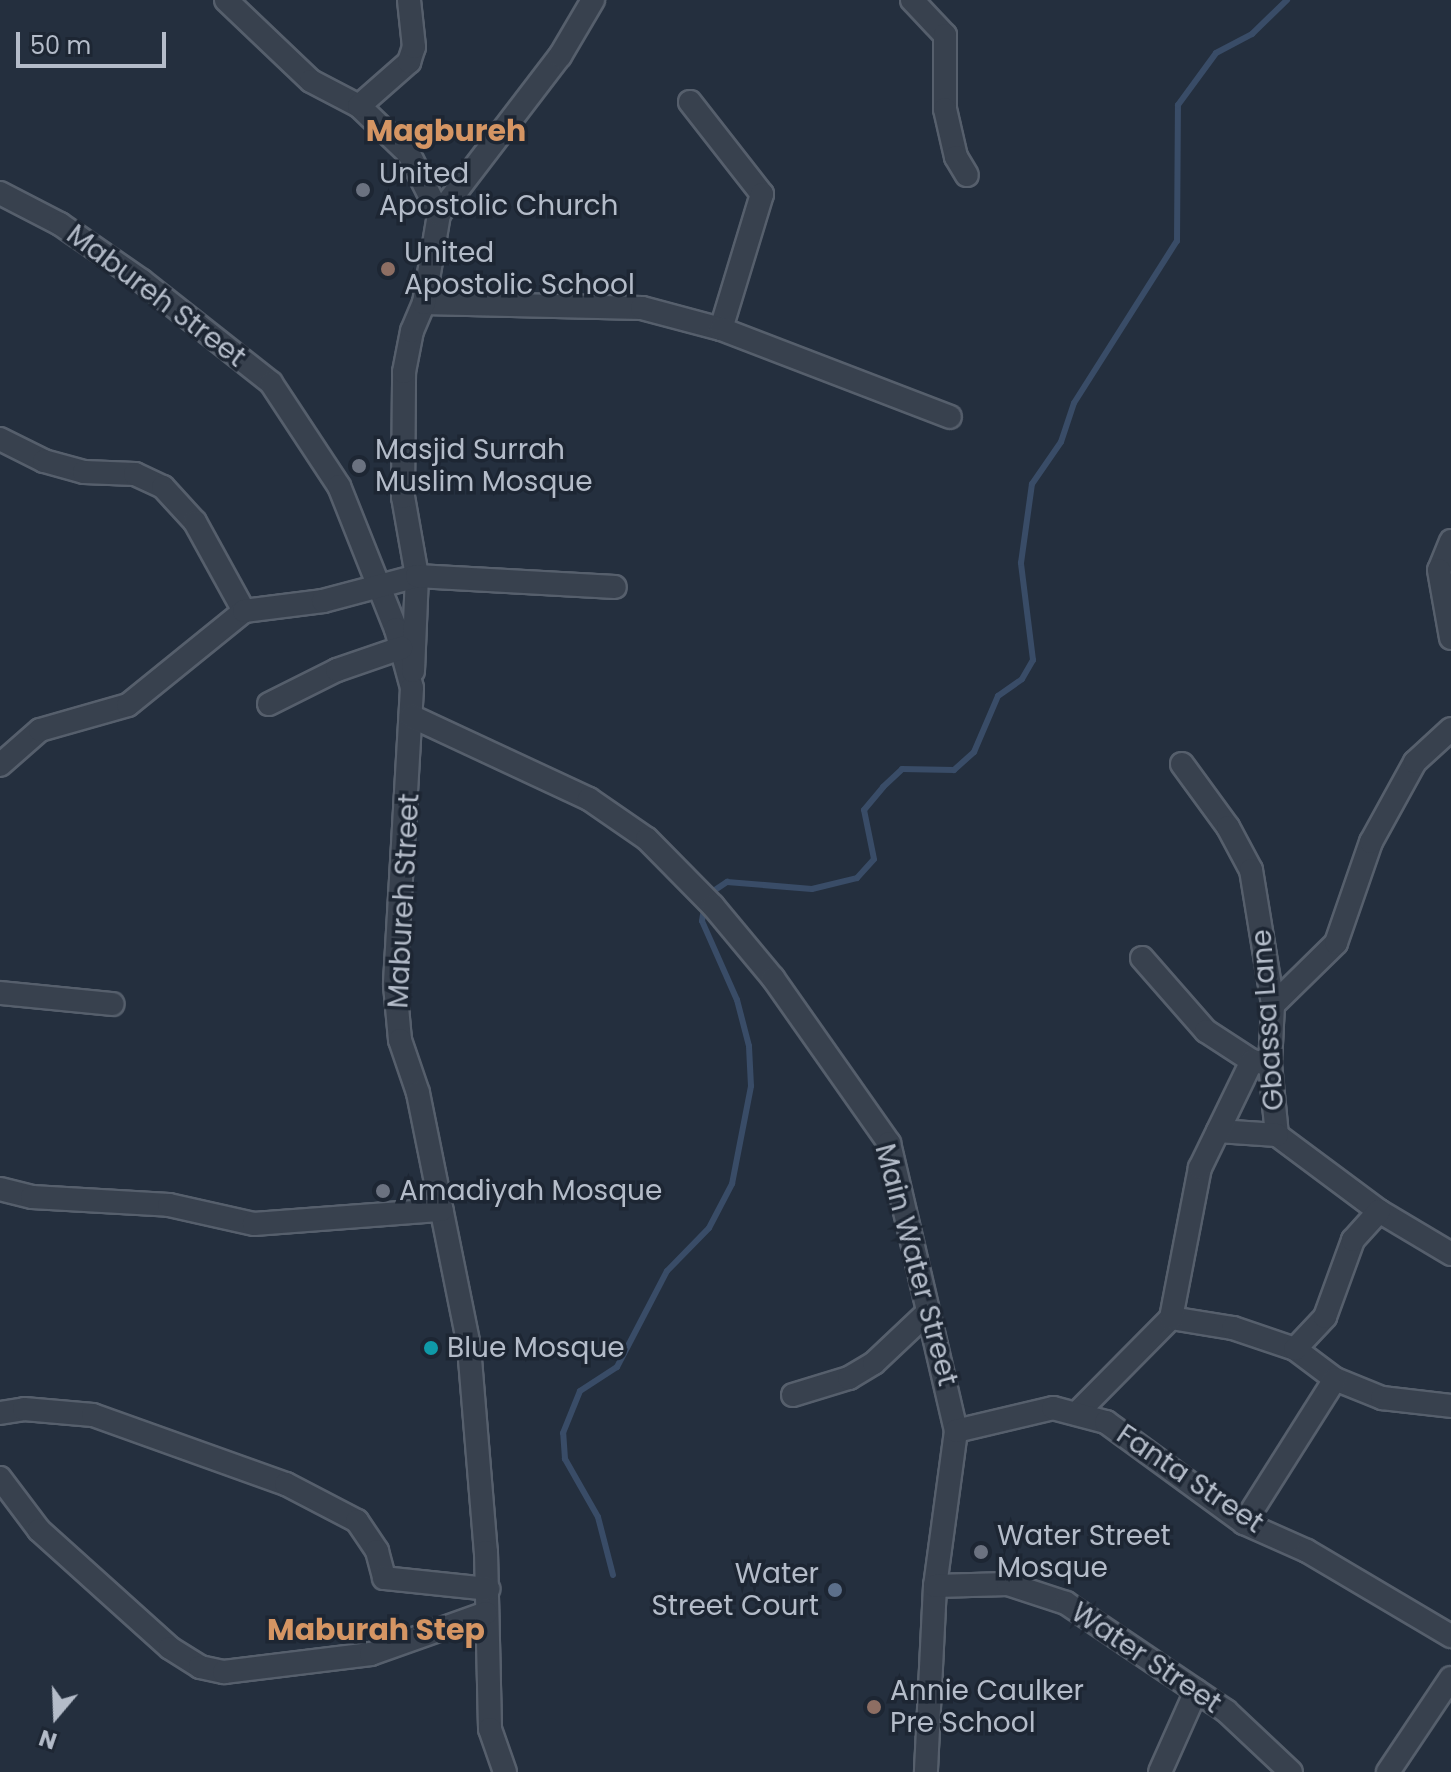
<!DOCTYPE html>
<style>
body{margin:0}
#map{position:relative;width:1451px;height:1772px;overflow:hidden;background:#242f3e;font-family:Poppins,sans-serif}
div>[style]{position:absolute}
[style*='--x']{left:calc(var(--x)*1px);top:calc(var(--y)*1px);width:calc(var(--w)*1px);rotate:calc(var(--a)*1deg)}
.stream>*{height:6px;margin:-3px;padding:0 3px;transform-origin:3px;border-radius:3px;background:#394c67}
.roads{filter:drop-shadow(2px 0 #565f6c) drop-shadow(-2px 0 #565f6c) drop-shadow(0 2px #565f6c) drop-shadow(0 -2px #565f6c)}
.minor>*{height:22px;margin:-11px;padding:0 11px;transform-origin:11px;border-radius:11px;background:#38414e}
.dots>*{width:22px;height:22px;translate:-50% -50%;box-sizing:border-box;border:4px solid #1d2633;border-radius:50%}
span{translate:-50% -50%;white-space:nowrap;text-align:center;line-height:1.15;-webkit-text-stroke:7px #1d2633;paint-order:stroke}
.poi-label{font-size:28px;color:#b4bcc9}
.left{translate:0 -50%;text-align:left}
.right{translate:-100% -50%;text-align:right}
.street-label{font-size:28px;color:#b4bcc9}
.neighbourhood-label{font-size:30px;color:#d59563;font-weight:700}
.north{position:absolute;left:16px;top:1676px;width:80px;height:80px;-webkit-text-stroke:6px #1d2633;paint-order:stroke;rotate:199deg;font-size:22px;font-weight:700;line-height:32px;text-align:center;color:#b4bcc9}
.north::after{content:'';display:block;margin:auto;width:28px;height:36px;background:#b4bcc9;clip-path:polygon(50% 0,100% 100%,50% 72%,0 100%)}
.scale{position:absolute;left:16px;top:32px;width:150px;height:36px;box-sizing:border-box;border:4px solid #b4bcc9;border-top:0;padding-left:10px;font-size:24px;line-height:28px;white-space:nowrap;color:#b4bcc9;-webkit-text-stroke:6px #1d2633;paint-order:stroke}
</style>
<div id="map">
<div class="stream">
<i style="--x:709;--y:894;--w:22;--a:-34"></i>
<i style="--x:727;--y:882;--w:85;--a:4.7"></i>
<i style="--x:812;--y:889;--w:46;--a:-13.7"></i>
<i style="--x:857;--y:878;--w:25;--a:-48"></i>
<i style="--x:874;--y:859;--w:50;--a:-101.5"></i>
<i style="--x:864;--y:810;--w:30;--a:-50"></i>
<i style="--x:883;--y:787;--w:26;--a:-43"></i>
<i style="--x:902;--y:769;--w:52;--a:1.1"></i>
<i style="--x:954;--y:770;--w:27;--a:-42"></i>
<i style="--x:974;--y:752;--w:61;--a:-66.8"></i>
<i style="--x:998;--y:696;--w:29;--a:-35"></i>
<i style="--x:1022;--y:679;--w:22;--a:-60"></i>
<i style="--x:1033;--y:660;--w:98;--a:-97.1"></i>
<i style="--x:1021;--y:563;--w:80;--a:-82.1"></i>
<i style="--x:1032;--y:484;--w:51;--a:-55.4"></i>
<i style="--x:1061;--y:442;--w:41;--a:-71.6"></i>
<i style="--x:1074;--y:403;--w:192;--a:-57.6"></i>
<i style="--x:1177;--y:241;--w:136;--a:-89.6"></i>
<i style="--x:1178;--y:105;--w:64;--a:-53.8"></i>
<i style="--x:1216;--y:53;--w:41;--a:-27.8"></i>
<i style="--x:1252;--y:34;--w:49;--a:-44.2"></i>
<i style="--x:613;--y:1575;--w:60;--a:-104.5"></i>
<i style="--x:598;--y:1517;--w:67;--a:-119.6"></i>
<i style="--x:565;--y:1459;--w:26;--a:-94"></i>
<i style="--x:563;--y:1433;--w:45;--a:-68"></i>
<i style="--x:580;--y:1391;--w:44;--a:-33"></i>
<i style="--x:617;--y:1367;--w:108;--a:-62.5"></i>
<i style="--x:667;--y:1271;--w:60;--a:-45.7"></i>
<i style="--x:709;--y:1228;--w:50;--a:-62.4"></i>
<i style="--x:732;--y:1184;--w:100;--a:-79"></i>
<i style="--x:751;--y:1086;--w:40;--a:-92.9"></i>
<i style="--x:749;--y:1046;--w:48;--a:-104.6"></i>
<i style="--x:737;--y:1000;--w:86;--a:-113.9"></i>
<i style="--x:702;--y:921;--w:13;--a:-81"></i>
</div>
<div class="roads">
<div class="minor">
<i style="--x:226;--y:0;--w:117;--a:43.6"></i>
<i style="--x:311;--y:81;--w:54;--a:27.5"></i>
<i style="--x:359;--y:106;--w:69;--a:43.8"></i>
<i style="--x:409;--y:154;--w:67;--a:63.4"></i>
<i style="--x:912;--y:0;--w:48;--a:46.7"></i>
<i style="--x:945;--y:35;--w:74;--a:90"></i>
<i style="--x:945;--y:109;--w:49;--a:77.1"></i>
<i style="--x:956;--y:157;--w:21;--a:59"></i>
<i style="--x:690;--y:102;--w:117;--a:52"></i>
<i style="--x:762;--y:194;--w:141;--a:106.9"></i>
<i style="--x:359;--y:106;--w:67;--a:-41.3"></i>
<i style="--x:409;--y:62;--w:16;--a:-72"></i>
<i style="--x:414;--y:47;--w:47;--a:-96.1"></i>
<i style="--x:0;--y:193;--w:68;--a:27.3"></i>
<i style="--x:60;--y:224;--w:100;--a:34.8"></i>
<i style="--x:142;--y:281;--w:164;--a:38.3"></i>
<i style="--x:271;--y:383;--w:123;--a:56.6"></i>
<i style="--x:339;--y:486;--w:154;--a:68.3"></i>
<i style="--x:396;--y:629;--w:61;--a:74.8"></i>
<i style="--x:412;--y:688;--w:297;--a:93.3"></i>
<i style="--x:395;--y:985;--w:55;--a:84.8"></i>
<i style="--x:400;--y:1040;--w:56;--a:71.2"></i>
<i style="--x:418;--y:1093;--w:259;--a:78.6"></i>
<i style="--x:469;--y:1347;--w:206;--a:85.3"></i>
<i style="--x:486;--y:1552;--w:177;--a:88.7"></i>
<i style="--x:490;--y:1729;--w:46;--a:70.8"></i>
<i style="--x:424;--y:303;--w:218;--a:1.3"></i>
<i style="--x:642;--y:308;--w:82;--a:14.9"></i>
<i style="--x:721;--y:329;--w:245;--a:21"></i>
<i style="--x:0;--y:439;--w:49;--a:26.6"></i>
<i style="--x:44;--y:461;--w:41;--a:15.4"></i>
<i style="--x:84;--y:472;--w:51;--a:2.2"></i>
<i style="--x:135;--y:474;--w:31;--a:25"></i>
<i style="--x:163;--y:487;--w:47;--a:47.6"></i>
<i style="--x:195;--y:522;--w:102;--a:61.2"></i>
<i style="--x:1451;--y:541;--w:31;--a:112"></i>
<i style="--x:1439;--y:570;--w:69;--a:80"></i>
<i style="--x:413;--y:671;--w:95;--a:-87.6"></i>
<i style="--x:417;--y:576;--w:80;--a:-100"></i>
<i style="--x:403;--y:497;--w:125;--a:-89.5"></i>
<i style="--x:404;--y:372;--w:42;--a:-79"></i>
<i style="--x:412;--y:331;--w:30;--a:-67"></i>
<i style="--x:424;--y:303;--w:90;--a:-80.4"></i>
<i style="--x:439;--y:214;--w:199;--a:-52.6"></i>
<i style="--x:560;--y:56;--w:65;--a:-59.5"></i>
<i style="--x:269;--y:704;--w:76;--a:-26.6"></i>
<i style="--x:337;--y:670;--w:68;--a:-19"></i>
<i style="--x:411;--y:716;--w:196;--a:25"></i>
<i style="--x:589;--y:799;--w:70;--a:34.6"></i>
<i style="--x:647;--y:839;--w:94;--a:45.4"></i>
<i style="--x:713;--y:906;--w:94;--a:50.2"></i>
<i style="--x:773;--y:978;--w:202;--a:54.9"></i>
<i style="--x:889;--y:1143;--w:296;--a:76.9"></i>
<i style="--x:956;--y:1431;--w:156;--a:97.7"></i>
<i style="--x:935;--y:1586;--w:186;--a:92.8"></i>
<i style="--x:1182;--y:764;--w:78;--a:53.9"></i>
<i style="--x:1228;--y:827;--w:49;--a:61.9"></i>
<i style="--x:1251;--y:870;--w:137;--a:80.7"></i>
<i style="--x:1273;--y:1005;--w:59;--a:92.9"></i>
<i style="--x:1270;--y:1064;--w:71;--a:84.4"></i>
<i style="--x:1277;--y:1135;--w:127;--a:36.7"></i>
<i style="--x:1379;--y:1211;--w:84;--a:30.8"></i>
<i style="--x:0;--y:765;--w:53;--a:-41.2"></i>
<i style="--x:40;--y:730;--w:91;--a:-15.9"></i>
<i style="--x:128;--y:705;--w:149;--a:-39"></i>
<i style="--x:244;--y:611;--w:80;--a:-7.2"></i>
<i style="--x:323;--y:601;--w:97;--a:-14.9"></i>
<i style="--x:417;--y:576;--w:198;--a:3.2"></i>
<i style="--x:1142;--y:958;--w:97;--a:48.8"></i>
<i style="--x:1206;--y:1031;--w:55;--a:33.1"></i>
<i style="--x:1252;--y:1061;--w:13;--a:9"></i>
<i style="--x:0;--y:993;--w:113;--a:5.6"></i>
<i style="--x:1273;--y:1005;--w:88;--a:-44.5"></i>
<i style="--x:1336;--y:943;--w:107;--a:-70.9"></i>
<i style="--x:1371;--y:842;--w:91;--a:-61.2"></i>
<i style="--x:1415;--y:762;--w:49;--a:-42.5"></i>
<i style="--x:1218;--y:1131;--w:59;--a:3.9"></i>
<i style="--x:0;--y:1189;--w:33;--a:14"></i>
<i style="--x:32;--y:1197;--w:137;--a:3.3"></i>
<i style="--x:169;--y:1205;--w:87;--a:12.6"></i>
<i style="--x:254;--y:1224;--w:188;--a:-4.3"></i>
<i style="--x:1171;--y:1318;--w:63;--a:9.2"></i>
<i style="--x:1233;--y:1328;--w:65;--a:18.7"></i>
<i style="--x:1295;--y:1349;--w:50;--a:36.9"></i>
<i style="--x:1335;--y:1379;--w:51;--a:22"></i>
<i style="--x:1382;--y:1398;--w:69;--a:6.6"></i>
<i style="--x:1295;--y:1349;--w:44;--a:-46.8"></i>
<i style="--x:1325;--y:1317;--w:82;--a:-70"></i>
<i style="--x:1353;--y:1240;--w:39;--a:-48"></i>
<i style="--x:793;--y:1395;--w:59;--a:-16.9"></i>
<i style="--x:849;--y:1378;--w:29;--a:-31"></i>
<i style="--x:874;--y:1363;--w:74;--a:-43.4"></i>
<i style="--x:1079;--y:1411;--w:131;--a:-45.3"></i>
<i style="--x:1171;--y:1318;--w:153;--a:-79.1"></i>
<i style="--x:1200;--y:1168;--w:119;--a:-64.1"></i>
<i style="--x:0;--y:1413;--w:24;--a:-9"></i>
<i style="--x:24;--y:1409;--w:69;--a:5"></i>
<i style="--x:93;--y:1415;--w:205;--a:19.7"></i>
<i style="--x:286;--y:1484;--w:80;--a:27.5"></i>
<i style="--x:357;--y:1521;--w:36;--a:56"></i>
<i style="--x:377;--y:1551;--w:28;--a:75"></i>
<i style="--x:384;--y:1578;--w:105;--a:6"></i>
<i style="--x:956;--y:1431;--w:100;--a:-13.3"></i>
<i style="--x:1053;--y:1408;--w:55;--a:14.8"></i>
<i style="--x:1106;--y:1422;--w:171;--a:36.2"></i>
<i style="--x:1244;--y:1523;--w:69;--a:24"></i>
<i style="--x:1307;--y:1551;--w:167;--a:30.6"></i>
<i style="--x:0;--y:1478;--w:65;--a:53.1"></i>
<i style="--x:39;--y:1530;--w:176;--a:42"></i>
<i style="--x:170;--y:1648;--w:36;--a:32"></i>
<i style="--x:200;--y:1667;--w:25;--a:12"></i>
<i style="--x:224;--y:1672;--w:148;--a:-7"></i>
<i style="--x:371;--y:1654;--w:122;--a:-19.6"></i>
<i style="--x:1244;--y:1523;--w:170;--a:-57.7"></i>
<i style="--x:935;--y:1586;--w:73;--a:-1.6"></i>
<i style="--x:1008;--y:1584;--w:61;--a:18.1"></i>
<i style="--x:1066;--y:1603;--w:193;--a:34"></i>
<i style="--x:1226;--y:1711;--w:89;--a:43.2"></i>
<i style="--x:1160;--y:1772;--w:89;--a:-66"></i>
<i style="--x:1388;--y:1772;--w:113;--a:-56.2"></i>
</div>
</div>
<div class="dots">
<i style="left:363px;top:190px;background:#6b7280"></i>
<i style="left:388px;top:269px;background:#8d6e63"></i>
<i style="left:359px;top:466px;background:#6b7280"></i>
<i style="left:383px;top:1191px;background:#6b7280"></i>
<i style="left:431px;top:1348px;background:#0f9aa8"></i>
<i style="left:981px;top:1552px;background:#6b7280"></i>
<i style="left:835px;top:1590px;background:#5c6f8a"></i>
<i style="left:874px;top:1707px;background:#8d6e63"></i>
</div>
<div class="poi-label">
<span class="left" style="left:379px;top:190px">United<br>Apostolic Church</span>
<span class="left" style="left:404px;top:269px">United<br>Apostolic School</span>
<span class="left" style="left:375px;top:466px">Masjid Surrah<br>Muslim Mosque</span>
<span class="left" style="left:399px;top:1191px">Amadiyah Mosque</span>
<span class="left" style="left:447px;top:1348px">Blue Mosque</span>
<span class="left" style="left:997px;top:1552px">Water Street<br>Mosque</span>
<span class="right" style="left:819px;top:1590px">Water<br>Street Court</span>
<span class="left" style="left:890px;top:1707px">Annie Caulker<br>Pre School</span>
</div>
<div class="street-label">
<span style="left:156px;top:296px;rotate:37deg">Mabureh Street</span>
<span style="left:404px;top:901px;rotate:-87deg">Mabureh Street</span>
<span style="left:1268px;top:1020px;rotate:-94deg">Gbassa Lane</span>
<span style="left:916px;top:1265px;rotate:75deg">Main Water Street</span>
<span style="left:1190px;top:1479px;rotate:34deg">Fanta Street</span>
<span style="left:1146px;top:1658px;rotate:34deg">Water Street</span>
</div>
<div class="neighbourhood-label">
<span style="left:446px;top:131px">Magbureh</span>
<span style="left:376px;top:1630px">Maburah Step</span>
</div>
<div class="north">N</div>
<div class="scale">50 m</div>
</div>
